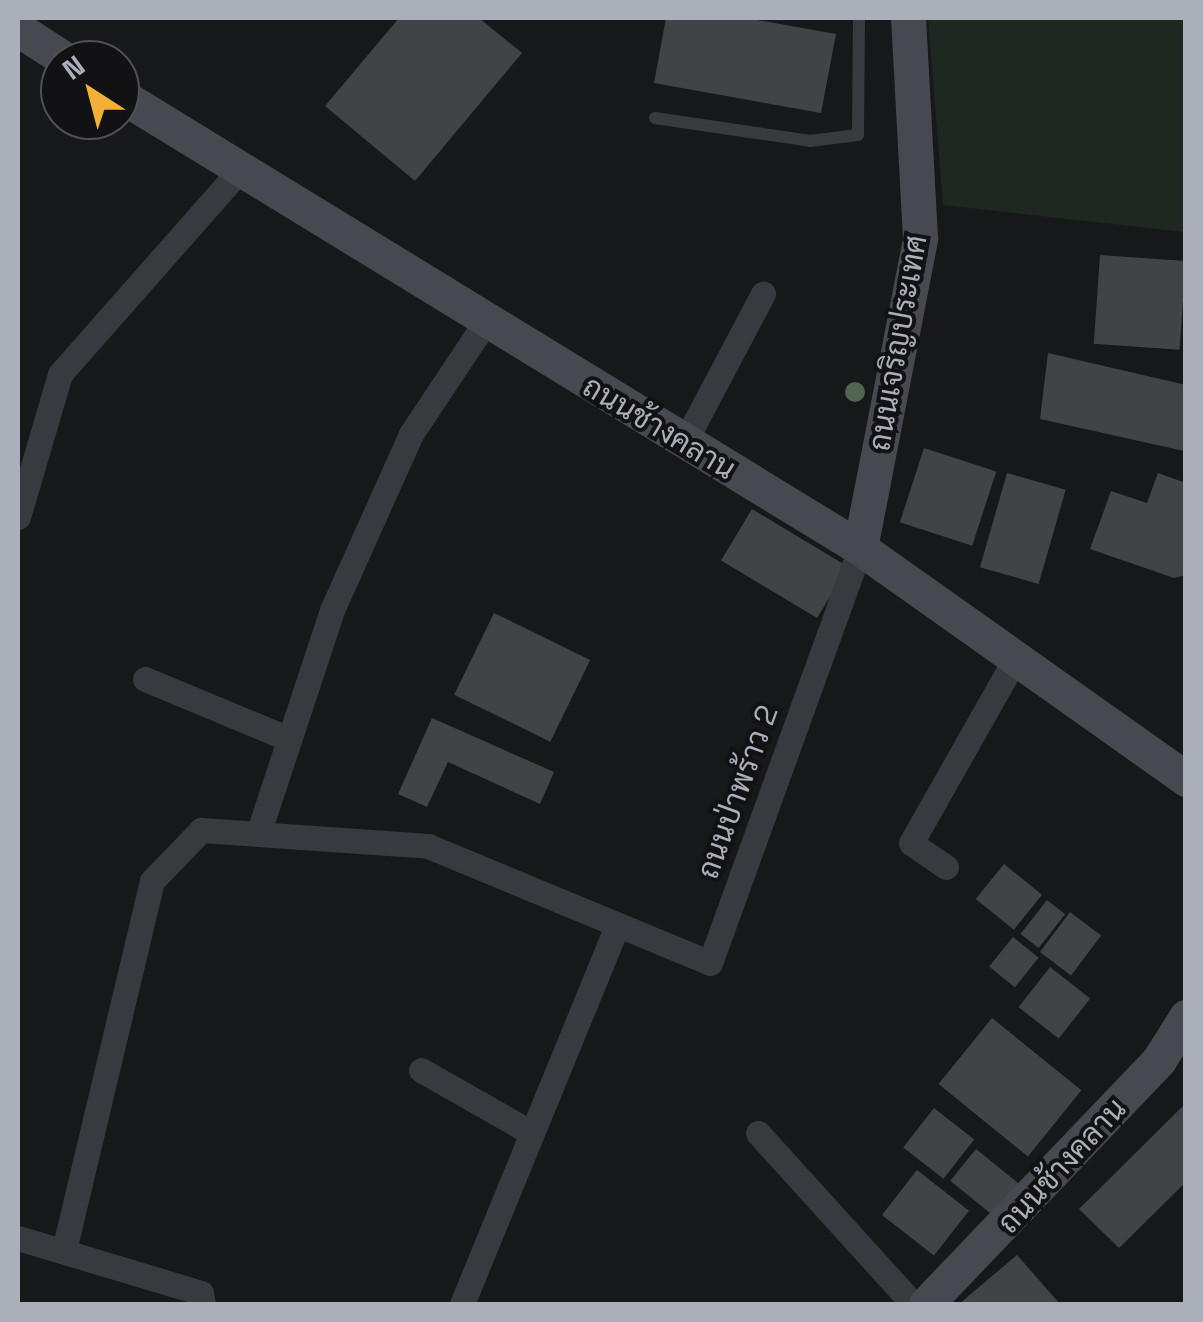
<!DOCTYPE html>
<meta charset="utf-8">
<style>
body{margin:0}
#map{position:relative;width:1203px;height:1322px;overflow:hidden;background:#17181a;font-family:"Space Grotesk",Sarabun,sans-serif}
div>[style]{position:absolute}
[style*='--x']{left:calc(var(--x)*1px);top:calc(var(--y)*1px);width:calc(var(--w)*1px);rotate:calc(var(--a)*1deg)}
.green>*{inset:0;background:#1f2820}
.building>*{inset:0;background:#414347;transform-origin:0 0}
.lane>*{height:12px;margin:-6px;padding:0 6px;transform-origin:6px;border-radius:6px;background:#383a3f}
.street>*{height:25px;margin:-12.5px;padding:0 12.5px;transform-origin:12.5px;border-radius:12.5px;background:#383a3f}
.secondary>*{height:35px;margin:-17.5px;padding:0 17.5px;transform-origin:17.5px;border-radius:17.5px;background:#46494f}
.trees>*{width:20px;height:20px;margin:-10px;border-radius:50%;background:#516553}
span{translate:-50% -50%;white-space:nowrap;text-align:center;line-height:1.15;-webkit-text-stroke:8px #121215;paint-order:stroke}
.street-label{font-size:30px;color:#aaafb9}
.frame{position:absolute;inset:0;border:20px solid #aaafb9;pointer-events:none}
.north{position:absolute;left:40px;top:40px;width:100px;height:100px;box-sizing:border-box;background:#121215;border:2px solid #4f5157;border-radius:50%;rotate:324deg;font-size:28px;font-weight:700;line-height:40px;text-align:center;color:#aaafb9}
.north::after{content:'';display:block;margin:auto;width:35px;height:45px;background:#f3b036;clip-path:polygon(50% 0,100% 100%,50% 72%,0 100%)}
</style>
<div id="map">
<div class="green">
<i style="clip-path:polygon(928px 18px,1185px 18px,1185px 232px,943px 205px)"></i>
</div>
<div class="building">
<i style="clip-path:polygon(399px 18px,479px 18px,522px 53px,415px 181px,325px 106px)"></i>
<i style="clip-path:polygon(666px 18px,746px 18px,836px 34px,821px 113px,654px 83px)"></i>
<i style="left:1100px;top:255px;width:86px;height:89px;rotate:4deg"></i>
<i style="clip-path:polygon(1048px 353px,1186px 385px,1184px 451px,1040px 419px)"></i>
<i style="left:924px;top:448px;width:76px;height:78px;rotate:18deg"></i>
<i style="left:1007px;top:473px;width:61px;height:98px;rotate:16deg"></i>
<i style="clip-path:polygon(1158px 473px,1186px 483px,1186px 575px,1174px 578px,1090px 549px,1111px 491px,1147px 503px)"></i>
<i style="left:752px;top:509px;width:112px;height:60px;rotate:31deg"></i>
<i style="left:494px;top:613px;width:107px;height:91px;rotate:26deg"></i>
<i style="clip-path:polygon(432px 718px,554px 772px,540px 804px,448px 762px,427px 807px,398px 794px)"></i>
<i style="left:1004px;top:864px;width:49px;height:45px;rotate:39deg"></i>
<i style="left:1047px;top:900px;width:23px;height:43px;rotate:38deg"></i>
<i style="left:1070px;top:912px;width:39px;height:50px;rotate:37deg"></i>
<i style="left:1013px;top:937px;width:33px;height:38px;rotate:39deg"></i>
<i style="left:1050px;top:967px;width:51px;height:51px;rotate:38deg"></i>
<i style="left:992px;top:1018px;width:115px;height:85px;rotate:39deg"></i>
<i style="clip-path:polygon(1186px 1103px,1186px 1182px,1119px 1248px,1079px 1209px)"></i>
<i style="left:934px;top:1108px;width:51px;height:50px;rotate:38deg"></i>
<i style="left:976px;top:1149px;width:58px;height:41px;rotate:39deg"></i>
<i style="left:917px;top:1170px;width:66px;height:57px;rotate:38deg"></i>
<i style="clip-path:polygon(1017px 1255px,1060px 1304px,959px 1304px)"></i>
</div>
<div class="lane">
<i style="--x:655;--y:118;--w:157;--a:8.4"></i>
<i style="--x:810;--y:141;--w:48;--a:-7.1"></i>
<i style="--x:858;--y:135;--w:117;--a:-89.5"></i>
</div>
<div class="street">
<i style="--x:684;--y:443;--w:169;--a:-62.1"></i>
<i style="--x:18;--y:517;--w:149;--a:-73.6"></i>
<i style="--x:60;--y:374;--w:269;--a:-48.6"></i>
<i style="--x:145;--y:679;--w:156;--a:22.6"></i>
<i style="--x:259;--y:831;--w:233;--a:-71.7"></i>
<i style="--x:332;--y:610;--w:193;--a:-65.8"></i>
<i style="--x:411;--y:434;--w:132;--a:-56.4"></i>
<i style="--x:946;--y:867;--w:42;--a:-145.6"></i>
<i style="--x:911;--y:843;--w:211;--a:-60.5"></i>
<i style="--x:421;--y:1070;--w:121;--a:29.7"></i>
<i style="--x:758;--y:1133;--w:231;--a:47.8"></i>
<i style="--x:18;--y:1238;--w:191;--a:16.7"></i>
<i style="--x:201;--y:1293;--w:11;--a:80"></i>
<i style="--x:65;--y:1246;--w:375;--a:-76.6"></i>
<i style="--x:152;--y:881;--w:71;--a:-46.1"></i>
<i style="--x:201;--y:830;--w:228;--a:4"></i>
<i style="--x:428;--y:846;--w:305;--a:22.5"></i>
<i style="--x:710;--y:963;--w:441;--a:-70.1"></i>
<i style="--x:462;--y:1304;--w:406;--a:-67.7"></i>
</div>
<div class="secondary">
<i style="--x:18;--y:29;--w:57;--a:32.9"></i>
<i style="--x:120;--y:95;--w:868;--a:31.47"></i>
<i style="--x:860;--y:548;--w:400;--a:35.3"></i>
<i style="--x:860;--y:548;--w:316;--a:-79"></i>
<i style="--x:920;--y:238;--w:220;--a:-93.1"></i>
<i style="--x:926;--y:1304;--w:337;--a:-46.3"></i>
<i style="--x:1159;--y:1060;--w:51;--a:-57.9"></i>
</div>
<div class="trees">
<i style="left:855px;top:392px"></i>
</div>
<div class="street-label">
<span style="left:898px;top:343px;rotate:-80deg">ถนนเจริญประเทศ</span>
<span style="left:659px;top:428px;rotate:31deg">ถนนช้างคลาน</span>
<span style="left:738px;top:792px;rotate:-70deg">ถนนป่าพร้าว 2</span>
<span style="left:1062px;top:1166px;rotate:-47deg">ถนนช้างคลาน</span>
</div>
<div class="frame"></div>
<div class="north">N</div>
</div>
